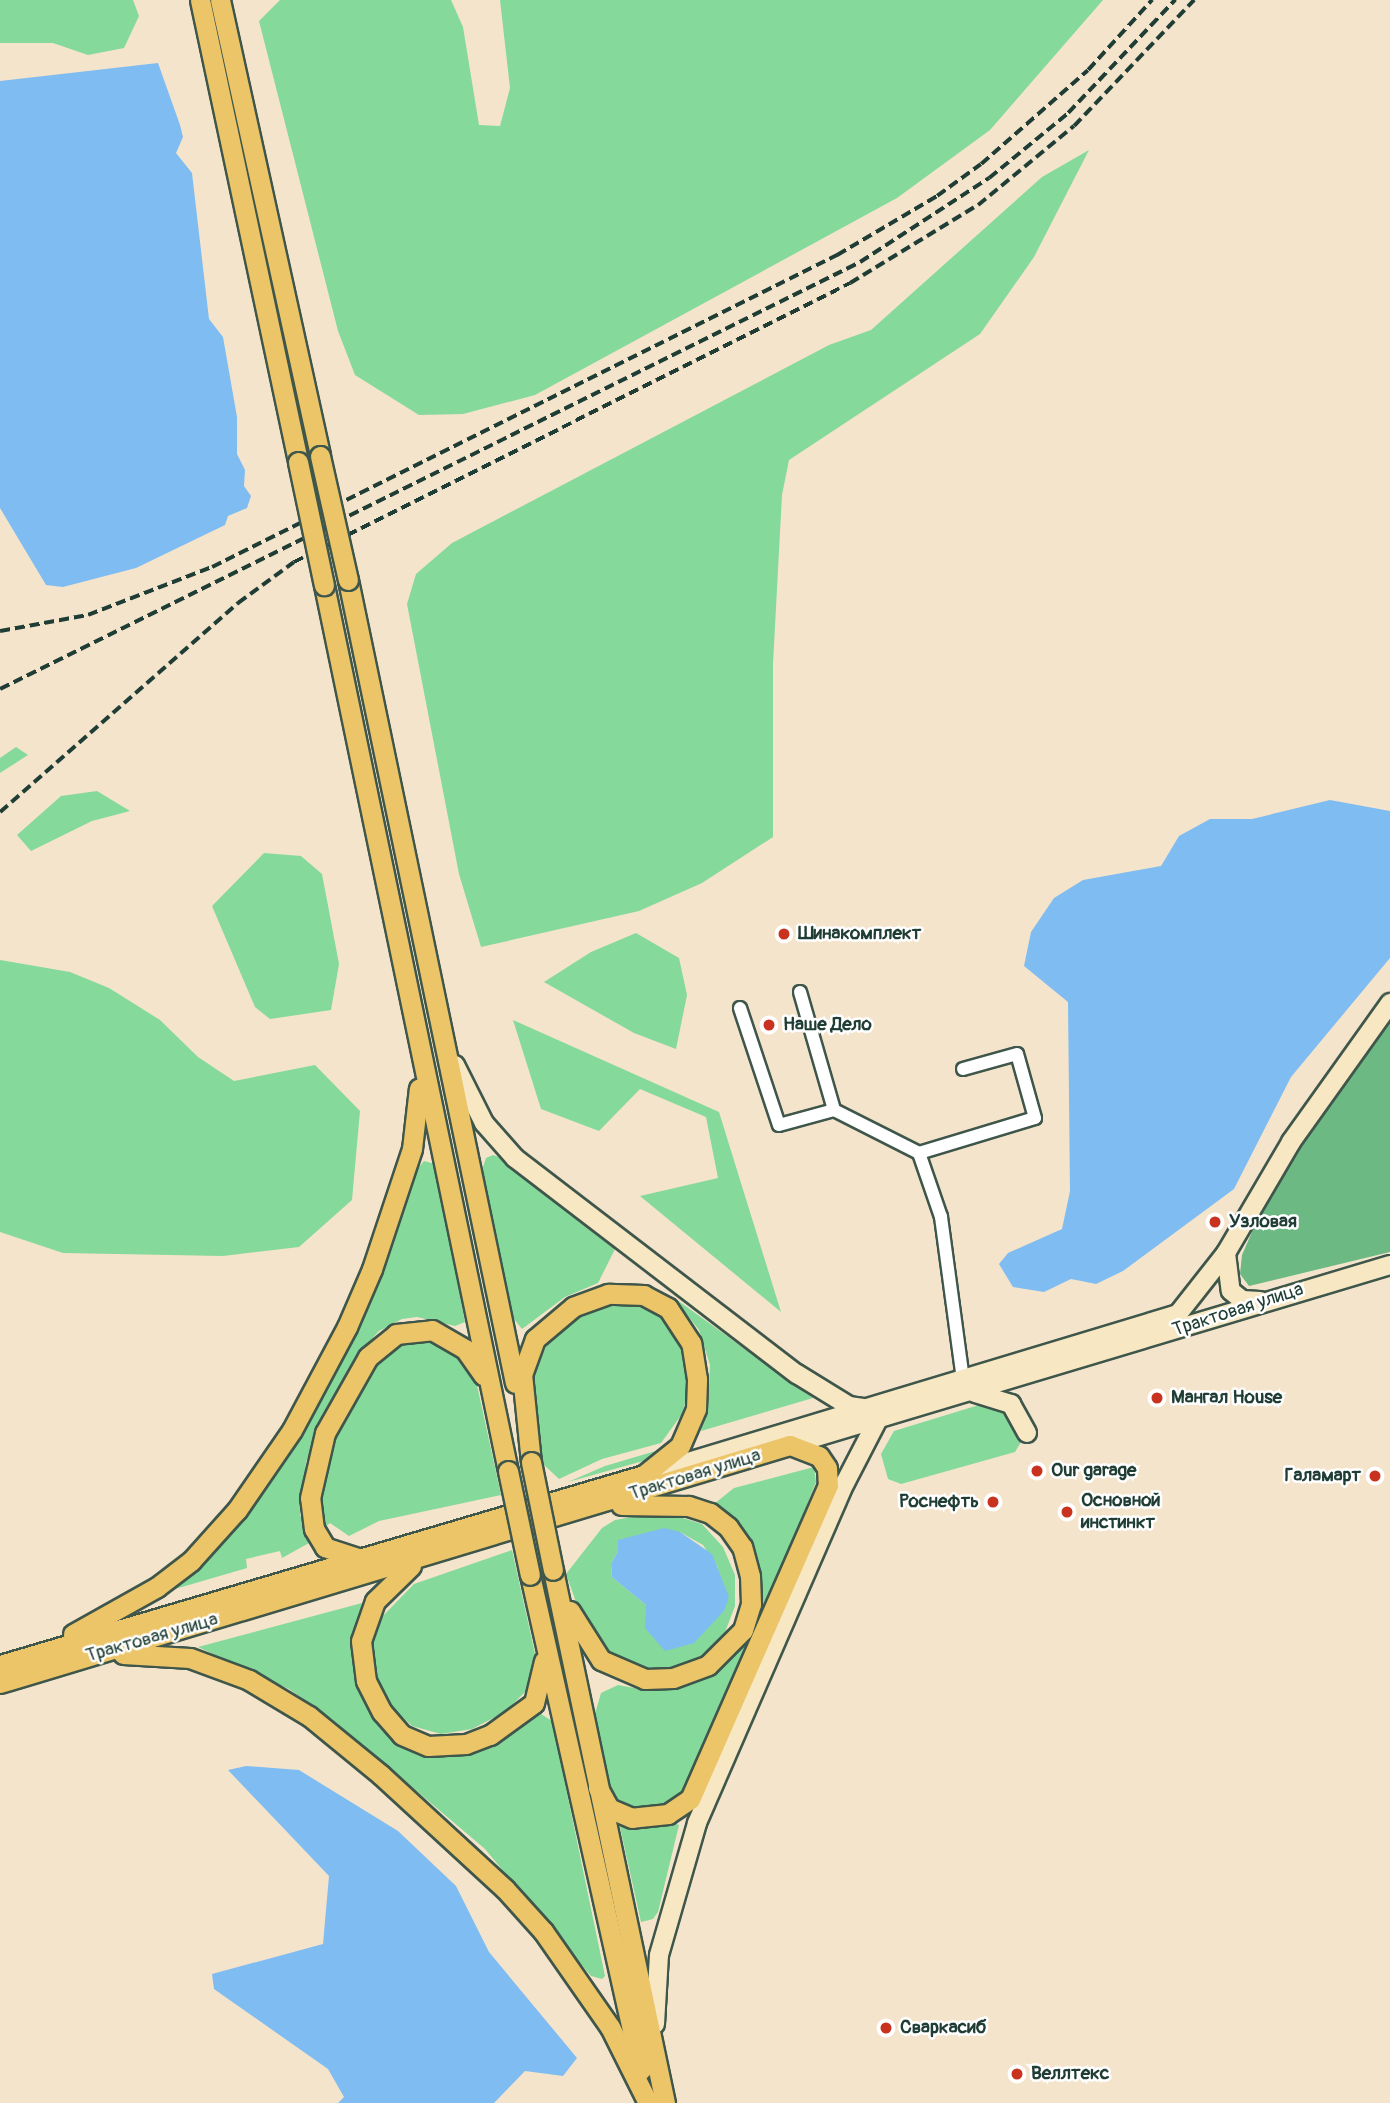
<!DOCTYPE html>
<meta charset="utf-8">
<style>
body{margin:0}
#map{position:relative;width:1390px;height:2103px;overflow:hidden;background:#f4e4cb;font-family:Pangolin,sans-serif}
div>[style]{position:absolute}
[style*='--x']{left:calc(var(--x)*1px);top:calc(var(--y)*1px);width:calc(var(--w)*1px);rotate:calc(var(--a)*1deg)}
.green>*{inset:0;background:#85d99b}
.forest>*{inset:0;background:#6cb983}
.water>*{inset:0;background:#7fbcf2}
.roads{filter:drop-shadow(2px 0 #3f564b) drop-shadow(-2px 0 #3f564b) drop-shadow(0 2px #3f564b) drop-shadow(0 -2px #3f564b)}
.street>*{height:12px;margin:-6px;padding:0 6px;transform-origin:6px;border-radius:6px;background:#fff}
.secondary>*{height:18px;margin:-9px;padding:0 9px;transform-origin:9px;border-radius:9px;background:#f7e8c3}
.primary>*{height:19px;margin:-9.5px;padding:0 9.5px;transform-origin:9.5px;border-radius:9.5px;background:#ecc569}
.rail>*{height:3.5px;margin-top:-1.75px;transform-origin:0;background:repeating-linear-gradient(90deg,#1f3d34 0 10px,transparent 0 15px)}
.bridges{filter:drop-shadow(2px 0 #3f564b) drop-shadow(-2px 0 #3f564b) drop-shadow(0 2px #3f564b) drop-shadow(0 -2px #3f564b)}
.primary-bridge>*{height:19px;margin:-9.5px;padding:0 9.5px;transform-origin:9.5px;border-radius:9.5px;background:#ecc569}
.dots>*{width:19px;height:19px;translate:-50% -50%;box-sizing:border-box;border:4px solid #fff;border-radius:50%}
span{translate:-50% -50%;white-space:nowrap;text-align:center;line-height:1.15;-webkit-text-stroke:5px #fff;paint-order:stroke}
.poi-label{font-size:19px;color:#1f3d34;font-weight:700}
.left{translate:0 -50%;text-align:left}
.right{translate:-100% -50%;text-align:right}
.street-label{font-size:19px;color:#1f3d34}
</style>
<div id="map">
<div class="green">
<i style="clip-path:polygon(0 0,133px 0,139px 16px,124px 48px,88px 55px,53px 43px,0 43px)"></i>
<i style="clip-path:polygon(280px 0,451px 0,463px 27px,479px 125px,500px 126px,510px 88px,500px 0,1103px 0,990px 130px,897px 198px,535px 395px,463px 414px,419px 415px,355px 375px,338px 331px,259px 21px)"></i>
<i style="clip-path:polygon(1089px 150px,1034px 257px,980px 334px,789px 460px,782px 495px,773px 664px,773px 837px,702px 883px,639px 911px,481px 947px,459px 874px,407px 604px,416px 574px,452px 543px,829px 345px,871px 330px,1042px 177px)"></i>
<i style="clip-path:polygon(16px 747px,28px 755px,0 773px,0 758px)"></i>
<i style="clip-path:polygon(97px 791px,130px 811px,92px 821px,31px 851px,17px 835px,61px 796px)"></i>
<i style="clip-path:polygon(264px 853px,301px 856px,322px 874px,339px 964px,331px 1010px,270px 1019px,255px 1007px,212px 906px)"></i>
<i style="clip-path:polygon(636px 933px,679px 958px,687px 995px,676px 1049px,634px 1033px,544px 982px,591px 952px)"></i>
<i style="clip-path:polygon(0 960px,70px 972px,109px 988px,160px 1020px,198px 1057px,234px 1081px,315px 1065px,360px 1111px,352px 1200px,299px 1247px,223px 1256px,63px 1253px,0 1232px)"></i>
<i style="clip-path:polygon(513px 1020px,719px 1112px,781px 1312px,640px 1196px,718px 1178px,706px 1117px,640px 1089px,599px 1131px,541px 1109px)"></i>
<i style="clip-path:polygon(493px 1155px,507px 1160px,616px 1247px,598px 1283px,565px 1297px,522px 1329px,510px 1314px,482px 1170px,486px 1158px)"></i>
<i style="clip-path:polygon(424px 1161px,435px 1164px,465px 1322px,455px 1326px,417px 1317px,402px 1319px,379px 1331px,358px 1354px,326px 1408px,306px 1462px,300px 1514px,309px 1543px,282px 1558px,280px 1551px,246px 1559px,247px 1568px,158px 1594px,255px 1496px,415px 1172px)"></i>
<i style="clip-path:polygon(673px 1297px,813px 1398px,701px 1431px,708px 1406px,710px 1365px,699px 1330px)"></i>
<i style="clip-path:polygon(608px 1303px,642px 1304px,663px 1317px,682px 1344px,688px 1394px,682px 1414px,661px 1443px,602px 1459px,559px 1479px,542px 1463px,534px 1421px,534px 1371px,548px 1343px,564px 1326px)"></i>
<i style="clip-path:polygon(427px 1337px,457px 1350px,475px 1376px,501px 1495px,379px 1521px,349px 1536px,330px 1523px,324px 1528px,318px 1505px,329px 1445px,358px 1386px,391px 1342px)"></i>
<i style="clip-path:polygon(992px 1401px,1013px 1415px,1021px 1442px,1015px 1452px,901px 1484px,888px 1479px,881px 1454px,894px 1431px)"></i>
<i style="clip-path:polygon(659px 1450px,643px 1461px,568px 1482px,605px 1466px)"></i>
<i style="clip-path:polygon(814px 1467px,816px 1482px,695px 1784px,669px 1806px,628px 1811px,610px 1796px,593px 1721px,601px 1693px,618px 1685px,651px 1691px,685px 1686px,718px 1670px,738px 1651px,759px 1611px,714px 1504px,734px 1488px)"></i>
<i style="clip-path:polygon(evenodd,643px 1515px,673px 1515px,702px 1524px,723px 1547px,735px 1575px,735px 1606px,724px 1635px,700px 1658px,670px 1670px,637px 1669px,608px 1655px,581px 1616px,566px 1574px,602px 1528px,615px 1520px,643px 1515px,680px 1532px,703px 1545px,717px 1566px,721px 1582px,646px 1605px,612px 1577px,611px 1564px,618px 1551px,680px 1532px)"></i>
<i style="clip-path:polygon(512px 1550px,536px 1658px,527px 1690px,505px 1712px,472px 1729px,441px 1734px,412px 1726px,393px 1708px,378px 1681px,371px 1652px,376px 1623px,414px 1584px)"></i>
<i style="clip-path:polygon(362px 1603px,351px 1651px,356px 1680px,400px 1741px,507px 1733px,541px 1714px,552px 1721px,605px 1976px,602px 1979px,591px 1976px,485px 1849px,333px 1720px,289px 1689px,198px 1647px)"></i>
<i style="clip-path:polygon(669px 1821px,679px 1825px,658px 1912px,653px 1919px,641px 1922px,620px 1827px,622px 1823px)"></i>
</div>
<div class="forest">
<i style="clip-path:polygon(1390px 1013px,1390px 1252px,1249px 1286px,1240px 1274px,1242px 1255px,1291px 1142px)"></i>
</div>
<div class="water">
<i style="clip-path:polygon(158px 63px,180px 125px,183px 137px,176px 153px,192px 173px,209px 319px,223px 337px,237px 417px,237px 454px,245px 470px,244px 486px,251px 496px,247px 508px,228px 516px,225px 525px,136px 568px,63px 587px,46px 585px,0 508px,0 81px)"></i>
<i style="clip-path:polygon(1330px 800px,1390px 811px,1390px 958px,1291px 1077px,1234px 1189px,1123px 1271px,1096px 1284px,1071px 1279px,1044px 1292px,1013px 1287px,999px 1264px,1008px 1253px,1062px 1229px,1070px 1191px,1068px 1002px,1024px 966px,1031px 932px,1054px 898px,1083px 880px,1161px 866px,1179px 836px,1210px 819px,1252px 819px)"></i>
<i style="clip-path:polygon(664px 1528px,680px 1532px,712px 1554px,729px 1597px,724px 1611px,694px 1643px,665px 1651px,645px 1628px,646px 1605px,612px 1577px,611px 1564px,618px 1551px,618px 1540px)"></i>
<i style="clip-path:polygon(246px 1766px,299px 1770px,398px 1831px,456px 1886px,489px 1952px,577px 2058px,563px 2076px,525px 2071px,494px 2103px,338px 2103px,344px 2097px,328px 2069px,214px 1989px,212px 1974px,323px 1944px,329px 1876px,228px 1770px)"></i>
</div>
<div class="roads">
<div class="street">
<i style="--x:800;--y:992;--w:123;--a:73.9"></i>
<i style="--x:740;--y:1008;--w:123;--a:71.6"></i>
<i style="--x:779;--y:1125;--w:57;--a:-15.3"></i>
<i style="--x:834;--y:1110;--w:95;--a:26.8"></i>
<i style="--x:919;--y:1153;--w:68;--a:71"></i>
<i style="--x:941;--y:1217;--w:164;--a:82.3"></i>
<i style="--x:919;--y:1153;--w:121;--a:-16.8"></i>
<i style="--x:1035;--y:1118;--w:66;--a:-105.7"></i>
<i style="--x:1017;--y:1054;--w:56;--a:164.5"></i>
</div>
<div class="secondary">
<i style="--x:455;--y:1065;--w:65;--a:63.4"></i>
<i style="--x:484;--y:1123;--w:47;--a:48.5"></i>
<i style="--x:515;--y:1158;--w:355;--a:37.5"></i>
<i style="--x:797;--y:1374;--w:61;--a:31.6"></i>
<i style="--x:849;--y:1406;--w:14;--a:8"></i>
<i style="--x:1226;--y:1253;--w:38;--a:83"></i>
<i style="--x:1231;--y:1291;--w:14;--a:39"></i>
<i style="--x:1242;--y:1300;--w:18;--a:3"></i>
<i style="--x:975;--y:1393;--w:38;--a:17"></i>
<i style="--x:1011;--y:1404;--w:33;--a:61"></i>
<i style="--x:790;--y:1445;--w:626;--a:-16.7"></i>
<i style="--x:648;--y:1474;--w:554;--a:-16.8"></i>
<i style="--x:1178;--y:1314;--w:78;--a:-51.8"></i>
<i style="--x:1226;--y:1253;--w:129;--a:-59.6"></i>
<i style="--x:1291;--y:1142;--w:171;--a:-54.5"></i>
<i style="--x:655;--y:2024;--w:69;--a:-86.7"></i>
<i style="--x:659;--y:1955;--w:137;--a:-73.9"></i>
<i style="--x:697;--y:1823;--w:371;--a:-66.5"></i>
<i style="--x:845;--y:1483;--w:72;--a:-62.7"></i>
</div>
<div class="primary">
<i style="--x:200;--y:0;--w:472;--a:78"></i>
<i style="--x:220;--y:0;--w:467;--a:77.6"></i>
<i style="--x:348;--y:580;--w:820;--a:78.25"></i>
<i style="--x:324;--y:585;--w:905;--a:78.27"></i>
<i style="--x:361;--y:1559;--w:38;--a:-162"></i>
<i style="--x:325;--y:1547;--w:21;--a:-121"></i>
<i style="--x:314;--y:1529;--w:31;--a:-97"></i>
<i style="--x:310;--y:1498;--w:67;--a:-77"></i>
<i style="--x:325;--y:1433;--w:87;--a:-60.5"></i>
<i style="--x:368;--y:1357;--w:36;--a:-39"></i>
<i style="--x:396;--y:1334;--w:36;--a:-6"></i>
<i style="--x:432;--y:1330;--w:38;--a:30"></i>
<i style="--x:465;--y:1349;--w:32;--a:55"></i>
<i style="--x:411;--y:1566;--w:50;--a:135.8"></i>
<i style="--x:375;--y:1601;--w:42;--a:109.3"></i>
<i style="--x:361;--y:1641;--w:40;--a:82.9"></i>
<i style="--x:366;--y:1681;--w:35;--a:63"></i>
<i style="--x:382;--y:1712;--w:30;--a:49"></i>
<i style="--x:402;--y:1735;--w:28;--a:23"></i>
<i style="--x:428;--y:1746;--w:38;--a:-3"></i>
<i style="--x:466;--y:1744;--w:26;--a:-21"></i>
<i style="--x:490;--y:1735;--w:54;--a:-36"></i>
<i style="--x:534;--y:1703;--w:43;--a:-76.6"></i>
<i style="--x:553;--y:1570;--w:545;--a:78.13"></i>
<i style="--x:530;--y:1575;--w:507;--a:77.36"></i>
<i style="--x:570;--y:1611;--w:58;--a:57.7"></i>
<i style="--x:601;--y:1660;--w:48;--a:23.4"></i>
<i style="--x:645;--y:1679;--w:28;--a:-2"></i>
<i style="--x:673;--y:1678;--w:37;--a:-20"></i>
<i style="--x:708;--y:1665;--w:49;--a:-45"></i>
<i style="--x:743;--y:1630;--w:27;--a:-73"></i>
<i style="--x:751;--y:1604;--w:28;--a:-92"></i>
<i style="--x:750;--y:1576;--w:30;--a:-105"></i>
<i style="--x:742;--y:1547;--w:24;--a:-125"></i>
<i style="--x:728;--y:1527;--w:23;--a:-142"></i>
<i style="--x:710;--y:1513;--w:23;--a:-162"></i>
<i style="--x:688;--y:1506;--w:67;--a:-179.1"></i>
<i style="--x:73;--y:1634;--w:96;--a:-29.2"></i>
<i style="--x:157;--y:1587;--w:43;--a:-37.4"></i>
<i style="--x:191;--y:1561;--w:69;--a:-48"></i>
<i style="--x:237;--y:1510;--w:97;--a:-55.5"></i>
<i style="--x:292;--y:1430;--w:117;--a:-61.9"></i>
<i style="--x:347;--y:1327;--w:63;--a:-66.7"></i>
<i style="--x:372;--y:1269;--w:126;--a:-71.6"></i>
<i style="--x:412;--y:1149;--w:61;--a:-83.5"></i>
<i style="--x:123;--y:1654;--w:67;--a:3.4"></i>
<i style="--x:190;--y:1658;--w:63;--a:20.4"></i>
<i style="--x:249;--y:1680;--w:70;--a:31"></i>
<i style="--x:309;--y:1716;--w:93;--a:39.3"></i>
<i style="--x:381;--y:1775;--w:168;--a:42.6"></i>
<i style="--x:505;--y:1889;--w:57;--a:47.9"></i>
<i style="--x:543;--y:1931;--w:117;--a:55.1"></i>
<i style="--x:610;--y:2027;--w:85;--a:63.4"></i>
<i style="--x:0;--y:1665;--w:671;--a:-16.44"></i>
<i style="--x:644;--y:1475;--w:46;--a:-38.9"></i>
<i style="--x:680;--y:1446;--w:40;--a:-66.6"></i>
<i style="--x:696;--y:1409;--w:30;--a:-88"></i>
<i style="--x:697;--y:1379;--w:36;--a:-99"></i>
<i style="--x:691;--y:1343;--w:42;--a:-123.3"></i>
<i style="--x:668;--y:1308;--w:27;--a:-152"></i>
<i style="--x:644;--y:1295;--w:36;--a:-178"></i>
<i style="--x:608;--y:1294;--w:37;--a:160"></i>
<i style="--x:573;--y:1307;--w:50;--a:139.9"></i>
<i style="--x:535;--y:1339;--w:37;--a:110"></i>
<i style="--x:522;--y:1374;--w:88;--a:84.2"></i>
<i style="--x:0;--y:1683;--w:825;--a:-16.77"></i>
<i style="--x:790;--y:1445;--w:31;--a:21"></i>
<i style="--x:819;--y:1456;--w:14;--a:56"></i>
<i style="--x:827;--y:1468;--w:17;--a:87"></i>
<i style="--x:828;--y:1485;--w:343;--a:113.7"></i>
<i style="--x:690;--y:1799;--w:27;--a:146"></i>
<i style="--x:668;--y:1814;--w:36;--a:174"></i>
<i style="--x:632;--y:1818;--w:25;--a:-157"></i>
<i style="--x:609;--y:1808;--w:23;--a:-119"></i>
</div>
</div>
<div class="rail">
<i style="--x:0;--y:631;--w:89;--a:-10.3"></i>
<i style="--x:88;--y:615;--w:133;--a:-21.2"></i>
<i style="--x:212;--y:567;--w:699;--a:-26.53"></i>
<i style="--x:837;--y:255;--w:116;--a:-30.5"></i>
<i style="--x:937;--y:196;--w:54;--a:-36"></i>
<i style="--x:981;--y:164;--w:142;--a:-41.3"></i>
<i style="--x:1088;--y:70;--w:95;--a:-47.6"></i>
<i style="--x:0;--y:689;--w:960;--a:-26.4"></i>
<i style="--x:860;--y:262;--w:154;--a:-33.1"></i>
<i style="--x:989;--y:178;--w:102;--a:-39.4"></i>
<i style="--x:1068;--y:113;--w:156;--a:-46.6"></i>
<i style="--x:0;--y:812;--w:317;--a:-41.3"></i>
<i style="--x:238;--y:603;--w:69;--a:-36.2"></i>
<i style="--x:294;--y:562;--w:622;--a:-26.65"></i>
<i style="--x:850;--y:283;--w:150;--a:-31.4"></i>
<i style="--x:978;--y:205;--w:124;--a:-39.5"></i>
<i style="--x:1074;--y:126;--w:174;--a:-46.4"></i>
</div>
<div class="bridges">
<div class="primary-bridge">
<i style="--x:320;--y:456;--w:127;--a:77.3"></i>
<i style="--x:298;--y:462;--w:126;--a:78.1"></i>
<i style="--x:531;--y:1462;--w:110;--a:78.5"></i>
<i style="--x:508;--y:1471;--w:106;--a:78.1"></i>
</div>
</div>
<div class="dots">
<i style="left:784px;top:934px;background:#c8321e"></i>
<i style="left:769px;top:1025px;background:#c8321e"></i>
<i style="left:1215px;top:1222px;background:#c8321e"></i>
<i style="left:1157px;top:1398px;background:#c8321e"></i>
<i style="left:1037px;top:1471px;background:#c8321e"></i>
<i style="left:1375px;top:1476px;background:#c8321e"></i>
<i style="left:993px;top:1502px;background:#c8321e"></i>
<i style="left:1067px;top:1512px;background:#c8321e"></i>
<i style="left:886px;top:2028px;background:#c8321e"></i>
<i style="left:1017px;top:2074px;background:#c8321e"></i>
</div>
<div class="poi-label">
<span class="left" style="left:798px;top:934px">Шинакомплект</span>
<span class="left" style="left:783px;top:1025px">Наше Дело</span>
<span class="left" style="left:1229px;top:1222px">Узловая</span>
<span class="left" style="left:1171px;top:1398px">Мангал House</span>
<span class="left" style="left:1051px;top:1471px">Our garage</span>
<span class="right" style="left:1361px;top:1476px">Галамарт</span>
<span class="left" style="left:1081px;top:1512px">Основной<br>инстинкт</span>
<span class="right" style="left:979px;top:1502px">Роснефть</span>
<span class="left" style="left:900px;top:2028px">Сваркаcиб</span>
<span class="left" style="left:1031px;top:2074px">Веллтекс</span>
</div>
<div class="street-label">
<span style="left:1238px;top:1310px;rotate:-18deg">Трактовая улица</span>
<span style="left:695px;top:1475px;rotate:-17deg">Трактовая улица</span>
<span style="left:152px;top:1638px;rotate:-16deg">Трактовая улица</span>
</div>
</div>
